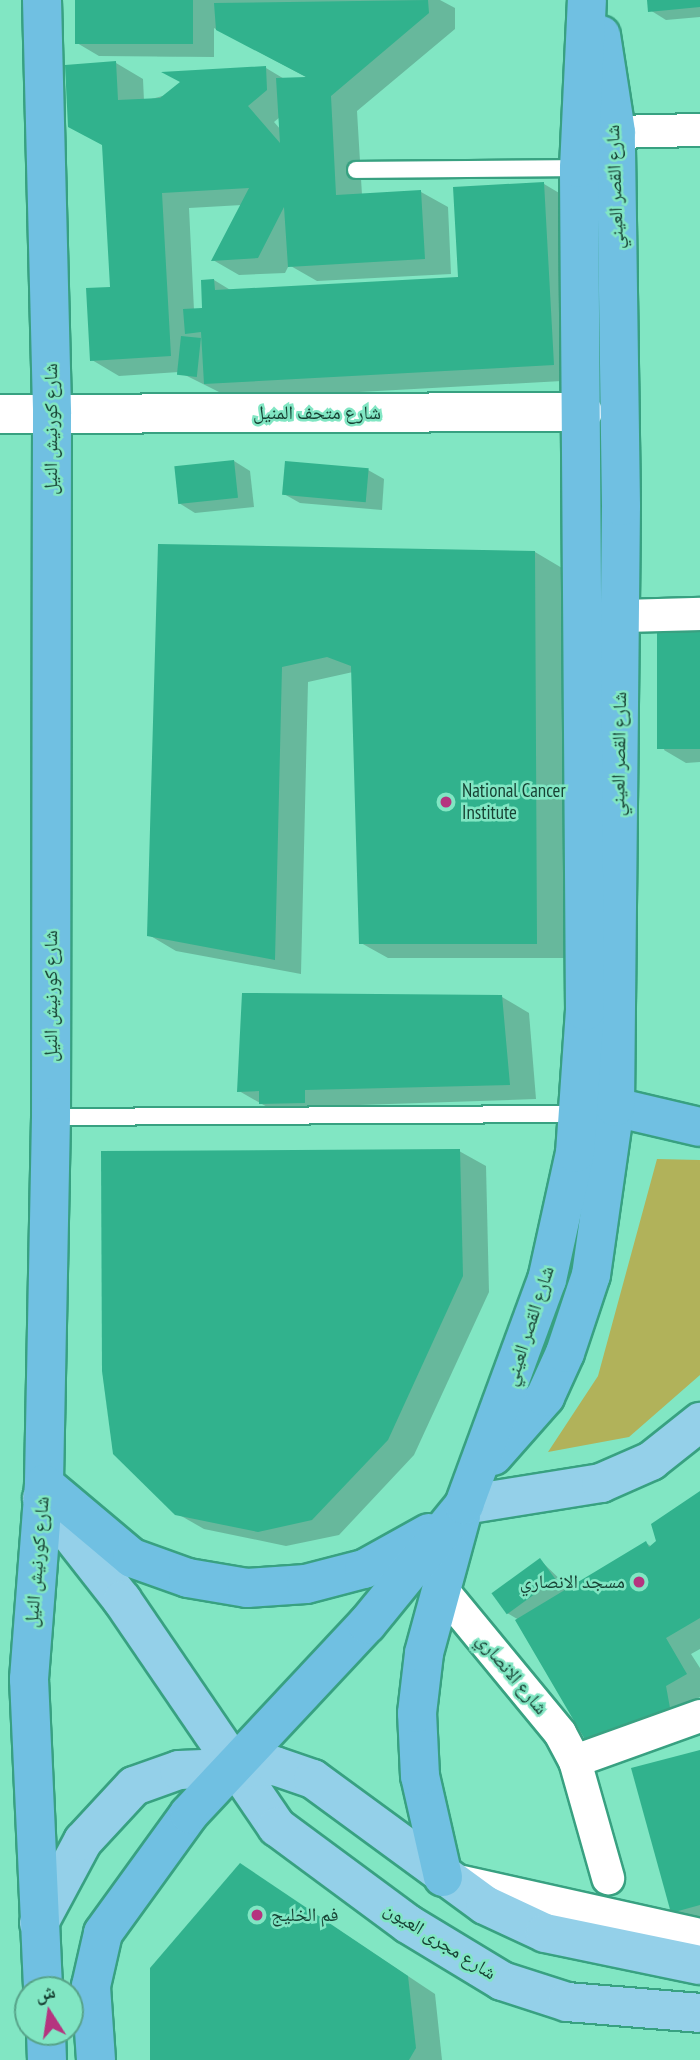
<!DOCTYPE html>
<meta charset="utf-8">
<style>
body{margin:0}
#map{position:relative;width:700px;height:2060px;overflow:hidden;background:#81e6c3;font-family:"PT Sans Narrow","Noto Naskh Arabic",sans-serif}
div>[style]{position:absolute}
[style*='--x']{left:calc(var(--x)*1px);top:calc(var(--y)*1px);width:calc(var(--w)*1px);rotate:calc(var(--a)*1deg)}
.green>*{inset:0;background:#b1b25a}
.shadow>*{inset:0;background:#0003}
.building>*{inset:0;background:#31b28d;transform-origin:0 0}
.roads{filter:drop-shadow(2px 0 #38a181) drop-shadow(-2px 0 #38a181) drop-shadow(0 2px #38a181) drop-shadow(0 -2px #38a181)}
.service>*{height:16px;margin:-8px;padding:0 8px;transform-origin:8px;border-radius:8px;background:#fff}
.minor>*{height:32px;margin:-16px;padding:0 16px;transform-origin:16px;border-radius:16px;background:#fff}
.tertiary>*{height:38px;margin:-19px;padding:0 19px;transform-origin:19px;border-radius:19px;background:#fff}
.primary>*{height:38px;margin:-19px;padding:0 19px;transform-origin:19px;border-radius:19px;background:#94d0e9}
.trunk>*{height:38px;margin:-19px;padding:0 19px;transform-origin:19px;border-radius:19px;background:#70c0e2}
.dots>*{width:19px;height:19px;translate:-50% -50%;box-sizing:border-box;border:4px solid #81e6c3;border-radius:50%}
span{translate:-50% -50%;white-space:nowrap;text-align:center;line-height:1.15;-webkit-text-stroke:5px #81e6c3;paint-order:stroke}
.street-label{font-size:19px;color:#174234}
.poi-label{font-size:19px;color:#174234}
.left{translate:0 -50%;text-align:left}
.right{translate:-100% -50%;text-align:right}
.north{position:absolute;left:14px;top:1976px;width:70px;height:70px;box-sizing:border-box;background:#81e6c3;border:2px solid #57a48a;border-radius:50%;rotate:348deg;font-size:19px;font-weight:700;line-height:28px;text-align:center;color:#174234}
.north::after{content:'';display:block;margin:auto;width:24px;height:32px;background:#b5347f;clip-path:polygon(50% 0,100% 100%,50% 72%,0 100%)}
</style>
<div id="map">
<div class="green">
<i style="clip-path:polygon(657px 1159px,700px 1160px,700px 1375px,629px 1437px,548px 1452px,598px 1376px)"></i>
</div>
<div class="shadow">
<i style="clip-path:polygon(evenodd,77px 0,440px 0,455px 8px,455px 29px,357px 111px,362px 195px,421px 192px,448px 207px,451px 274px,317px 281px,289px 265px,285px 273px,239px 275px,213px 260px,242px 205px,189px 208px,194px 310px,204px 309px,214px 280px,232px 291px,460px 278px,544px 184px,571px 200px,580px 380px,233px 399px,179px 372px,119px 376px,92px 360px,111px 289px,116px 63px,143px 79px,144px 101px,266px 68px,286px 80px,310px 79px,214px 28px,214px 57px,99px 56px,77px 43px,77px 0,280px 117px,281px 130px,274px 122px,280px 117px)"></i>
<i style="clip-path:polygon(649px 0,700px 0,700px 17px,666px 20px,650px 10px)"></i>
<i style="clip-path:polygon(234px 461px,250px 471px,254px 507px,195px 513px,179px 503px)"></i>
<i style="clip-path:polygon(368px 470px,384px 479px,382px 510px,300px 503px,284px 494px)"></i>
<i style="clip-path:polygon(160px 546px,535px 552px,562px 568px,564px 958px,388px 958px,361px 943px,353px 672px,308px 682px,301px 974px,176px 951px,149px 935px)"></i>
<i style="clip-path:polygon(700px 629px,700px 762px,686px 763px,664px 750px)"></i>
<i style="clip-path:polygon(502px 997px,529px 1013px,536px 1099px,269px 1108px,239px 1091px)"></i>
<i style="clip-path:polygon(459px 1151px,486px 1166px,489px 1292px,414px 1455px,339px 1535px,286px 1546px,204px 1529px,176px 1513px)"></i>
<i style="clip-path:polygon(700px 1493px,700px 1649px,691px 1654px,700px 1668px,700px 1697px,692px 1702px,696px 1723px,615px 1757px,519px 1620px,507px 1613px,540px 1560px,570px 1589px,646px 1543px,652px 1547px)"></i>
<i style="clip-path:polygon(700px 1751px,700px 1923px,695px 1925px,672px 1912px)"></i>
<i style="clip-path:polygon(241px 1865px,435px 1994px,442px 2060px,152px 2060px)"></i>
</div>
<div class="building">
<i style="left:75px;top:0;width:118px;height:44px"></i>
<i style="clip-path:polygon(428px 0,429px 13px,331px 96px,336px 195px,421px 190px,425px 259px,288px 267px,284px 207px,258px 258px,211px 261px,249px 188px,162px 193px,171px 356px,90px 361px,86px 288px,110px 287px,102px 145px,68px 127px,65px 65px,116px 61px,118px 100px,160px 98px,180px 82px,161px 72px,266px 66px,267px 90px,248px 106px,280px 143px,276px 78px,306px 77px,216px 30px,214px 3px)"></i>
<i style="clip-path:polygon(647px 0,700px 0,700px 7px,648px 12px)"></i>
<i style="clip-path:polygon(544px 182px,554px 365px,204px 384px,201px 332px,185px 334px,183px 309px,202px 308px,201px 280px,214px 279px,215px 290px,458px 277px,453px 187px)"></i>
<i style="left:181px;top:336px;width:20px;height:39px;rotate:6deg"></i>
<i style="left:234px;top:460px;width:38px;height:60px;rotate:84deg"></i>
<i style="left:285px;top:461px;width:84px;height:34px;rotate:5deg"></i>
<i style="clip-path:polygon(158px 544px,535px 551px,537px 944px,359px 944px,351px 666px,327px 657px,282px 667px,275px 960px,147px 936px)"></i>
<i style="left:700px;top:627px;width:122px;height:43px;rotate:90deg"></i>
<i style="clip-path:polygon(242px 993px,502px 995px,510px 1085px,305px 1090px,305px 1103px,259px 1104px,259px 1091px,237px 1092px)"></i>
<i style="clip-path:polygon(460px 1149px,463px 1276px,388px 1440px,312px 1520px,258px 1532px,175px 1515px,113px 1454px,102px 1371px,101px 1151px)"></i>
<i style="clip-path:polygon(700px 1491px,700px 1618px,666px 1638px,687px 1674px,666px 1686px,670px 1708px,587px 1743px,515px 1620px,646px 1541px,649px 1547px,656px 1541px,651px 1524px)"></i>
<i style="left:540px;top:1558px;width:26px;height:60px;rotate:54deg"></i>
<i style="clip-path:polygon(700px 1750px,700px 1905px,671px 1913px,631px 1768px)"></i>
<i style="clip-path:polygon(240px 1863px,408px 1976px,416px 2048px,409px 2060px,150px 2060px,150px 1968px)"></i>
</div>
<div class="roads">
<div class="service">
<i style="--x:356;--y:170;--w:223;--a:-0.5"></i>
<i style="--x:51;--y:1117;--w:528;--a:-0.33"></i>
</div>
<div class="minor">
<i style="--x:616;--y:132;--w:84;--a:-1.4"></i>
<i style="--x:621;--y:616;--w:79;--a:-1.5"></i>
<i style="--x:443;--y:1591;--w:184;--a:50.5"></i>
<i style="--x:560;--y:1733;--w:32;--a:62"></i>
<i style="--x:575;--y:1761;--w:122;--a:74.2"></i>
<i style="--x:575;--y:1761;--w:133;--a:-19.8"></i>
<i style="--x:463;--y:1882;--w:243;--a:12.6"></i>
</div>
<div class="tertiary">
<i style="--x:0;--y:414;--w:583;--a:-0.2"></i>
</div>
<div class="primary">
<i style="--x:42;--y:1498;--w:130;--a:51.9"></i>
<i style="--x:122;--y:1600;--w:275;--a:55.7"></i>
<i style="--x:277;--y:1827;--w:163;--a:36.5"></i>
<i style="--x:408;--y:1924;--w:110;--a:31.2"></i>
<i style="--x:502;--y:1981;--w:68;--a:17.9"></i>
<i style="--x:567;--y:2002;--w:133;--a:4.7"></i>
<i style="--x:464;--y:1505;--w:139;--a:-9.1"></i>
<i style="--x:601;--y:1483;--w:55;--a:-23.7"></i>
<i style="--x:651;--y:1461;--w:63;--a:-38.5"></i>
<i style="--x:39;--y:1923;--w:93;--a:-61.8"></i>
<i style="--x:83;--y:1841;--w:75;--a:-47.2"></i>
<i style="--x:134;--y:1786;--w:48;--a:-19.6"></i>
<i style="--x:179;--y:1770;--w:96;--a:-2.4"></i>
<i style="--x:275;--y:1766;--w:40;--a:18.9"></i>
<i style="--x:313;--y:1779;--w:213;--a:36.2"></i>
<i style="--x:485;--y:1905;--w:66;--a:25"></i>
<i style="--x:545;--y:1933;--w:158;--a:11.7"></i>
</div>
<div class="trunk">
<i style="--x:42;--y:0;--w:414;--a:88.6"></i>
<i style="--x:52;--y:414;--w:703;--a:90.08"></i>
<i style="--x:51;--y:1117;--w:367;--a:91.1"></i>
<i style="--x:44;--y:1484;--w:196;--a:94.4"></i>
<i style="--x:29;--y:1679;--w:311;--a:87.4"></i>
<i style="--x:615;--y:1107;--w:87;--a:13.2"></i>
<i style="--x:493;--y:1456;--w:79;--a:-48.6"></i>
<i style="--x:545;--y:1397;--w:48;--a:-65.6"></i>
<i style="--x:565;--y:1353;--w:82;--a:-71.6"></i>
<i style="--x:591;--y:1275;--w:170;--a:-81.9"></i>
<i style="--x:615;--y:1107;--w:601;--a:-89.43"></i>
<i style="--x:621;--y:506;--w:374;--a:-90.8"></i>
<i style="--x:616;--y:132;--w:98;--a:-98.8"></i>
<i style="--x:44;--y:1484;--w:115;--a:40.1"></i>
<i style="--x:132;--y:1558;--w:59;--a:19.7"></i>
<i style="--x:188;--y:1578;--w:60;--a:9.6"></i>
<i style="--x:247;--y:1588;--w:59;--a:-3.9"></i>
<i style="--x:306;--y:1584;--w:60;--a:-14.5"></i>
<i style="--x:364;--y:1569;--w:74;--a:-29"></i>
<i style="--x:443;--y:1877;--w:104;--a:-102.8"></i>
<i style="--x:420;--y:1776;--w:63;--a:-92.7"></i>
<i style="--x:417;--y:1713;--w:60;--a:-83.3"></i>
<i style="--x:424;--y:1653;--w:141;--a:-74.8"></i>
<i style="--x:46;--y:2032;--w:28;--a:88"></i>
<i style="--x:96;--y:2060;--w:74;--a:-93.9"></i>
<i style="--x:91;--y:1986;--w:54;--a:-77.2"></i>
<i style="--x:103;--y:1933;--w:147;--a:-54.1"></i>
<i style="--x:189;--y:1814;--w:260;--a:-46.9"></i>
<i style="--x:367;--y:1624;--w:154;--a:-50.8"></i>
<i style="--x:464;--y:1505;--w:240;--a:-69.8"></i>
<i style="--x:547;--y:1280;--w:130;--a:-77.6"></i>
<i style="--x:575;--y:1153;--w:142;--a:-86"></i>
<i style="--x:585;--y:1011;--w:843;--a:-90.41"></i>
<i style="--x:579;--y:168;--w:168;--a:-87.3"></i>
</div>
</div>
<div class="dots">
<i style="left:446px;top:802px;background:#b5347f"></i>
<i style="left:639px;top:1582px;background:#b5347f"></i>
<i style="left:257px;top:1915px;background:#b5347f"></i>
</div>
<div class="street-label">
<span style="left:615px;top:187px;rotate:-92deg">شارع القصر العيني</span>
<span style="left:317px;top:413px">شارع متحف المنيل</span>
<span style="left:51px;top:429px;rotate:-90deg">شارع كورنيش النيل</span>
<span style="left:619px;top:754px;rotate:-89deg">شارع القصر العيني</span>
<span style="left:51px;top:996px;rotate:-90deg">شارع كورنيش النيل</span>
<span style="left:529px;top:1326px;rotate:-72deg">شارع القصر العيني</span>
<span style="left:37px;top:1562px;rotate:-85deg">شارع كورنيش النيل</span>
<span style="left:512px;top:1674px;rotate:50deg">شارع الانصاري</span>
<span style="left:440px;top:1941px;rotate:32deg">شارع مجرى العيون</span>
</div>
<div class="poi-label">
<span class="left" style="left:462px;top:802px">National Cancer<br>Institute</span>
<span class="right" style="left:625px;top:1582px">مسجد الانصاري</span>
<span class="left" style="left:271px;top:1915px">فم الخليج</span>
</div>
<div class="north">ش</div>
</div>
